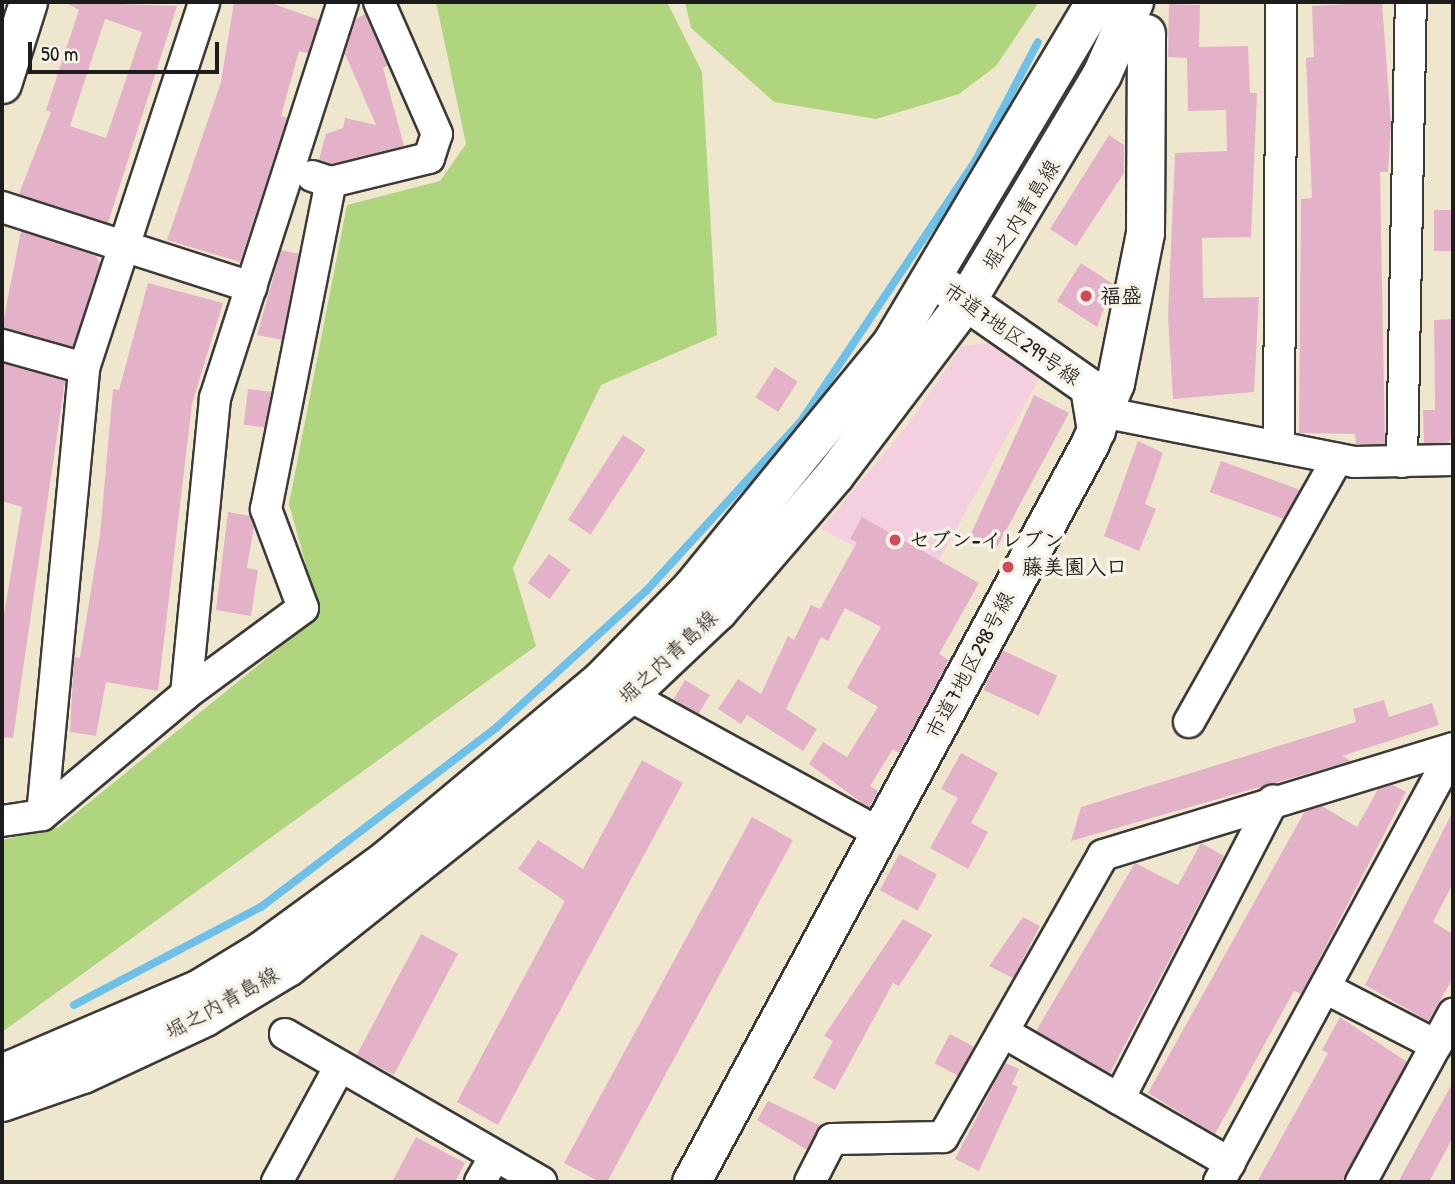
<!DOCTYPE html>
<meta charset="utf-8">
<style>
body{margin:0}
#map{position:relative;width:1455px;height:1184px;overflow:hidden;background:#efe7cd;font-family:"Patrick Hand","Klee One",sans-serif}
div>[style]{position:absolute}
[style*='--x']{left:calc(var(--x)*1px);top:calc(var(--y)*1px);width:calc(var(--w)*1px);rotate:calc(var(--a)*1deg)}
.built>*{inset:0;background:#f3cfe0}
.green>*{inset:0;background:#afd57f}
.stream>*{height:8px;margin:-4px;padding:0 4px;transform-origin:4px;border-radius:4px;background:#6dc0e9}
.building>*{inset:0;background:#e4b2c8;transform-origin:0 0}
.roads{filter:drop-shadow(2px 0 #3c3a37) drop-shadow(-2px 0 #3c3a37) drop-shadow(0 2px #3c3a37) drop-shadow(0 -2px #3c3a37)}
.minor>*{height:30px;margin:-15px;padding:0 15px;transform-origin:15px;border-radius:15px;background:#fff}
.tertiary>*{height:37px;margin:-18.5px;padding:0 18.5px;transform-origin:18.5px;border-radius:18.5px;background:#fff}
.secondary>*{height:38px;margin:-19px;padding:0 19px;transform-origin:19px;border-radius:19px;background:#fff}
.dots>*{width:19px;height:19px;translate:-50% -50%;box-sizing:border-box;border:4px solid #f7f3e8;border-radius:50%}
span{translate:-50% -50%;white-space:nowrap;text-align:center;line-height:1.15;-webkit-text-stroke:7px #f7f3e8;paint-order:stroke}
.street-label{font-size:21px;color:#1c1c1c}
.poi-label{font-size:21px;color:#1c1c1c;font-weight:700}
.left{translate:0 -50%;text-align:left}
.frame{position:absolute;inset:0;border:4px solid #1c1c1c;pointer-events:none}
.scale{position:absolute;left:28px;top:42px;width:191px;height:32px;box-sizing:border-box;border:4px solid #1c1c1c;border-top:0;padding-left:9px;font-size:21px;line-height:24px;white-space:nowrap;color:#1c1c1c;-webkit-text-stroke:5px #f7f3e8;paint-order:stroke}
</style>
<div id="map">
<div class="built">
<i style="clip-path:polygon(987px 343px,1039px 379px,926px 584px,821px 529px,906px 427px,962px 346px)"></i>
</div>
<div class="green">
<i style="clip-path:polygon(436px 2px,667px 2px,702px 72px,717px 335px,601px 385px,513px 568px,536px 646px,2px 1032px,2px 840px,59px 827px,320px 615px,289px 504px,347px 205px,440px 181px,466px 144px)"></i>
<i style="clip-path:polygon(685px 2px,1039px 2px,996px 66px,959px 94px,876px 119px,774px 102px,691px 28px)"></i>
</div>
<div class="stream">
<i style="--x:74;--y:1005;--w:211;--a:-27.7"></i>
<i style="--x:261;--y:907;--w:297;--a:-37.3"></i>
<i style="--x:497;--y:727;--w:202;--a:-42.4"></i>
<i style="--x:646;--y:591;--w:231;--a:-47.6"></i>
<i style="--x:802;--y:420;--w:313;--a:-56.2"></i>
<i style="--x:976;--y:160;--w:133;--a:-62.3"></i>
</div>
<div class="building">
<i style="clip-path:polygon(evenodd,65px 2px,177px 6px,108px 223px,19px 194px,51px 112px,46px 110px,79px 10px,65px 2px,105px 19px,142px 32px,106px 138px,70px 126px,105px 19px)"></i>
<i style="clip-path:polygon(234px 2px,268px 2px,319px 20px,308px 53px,299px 51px,281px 116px,287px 118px,240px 262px,167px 240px,221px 82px)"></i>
<i style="clip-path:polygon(1382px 2px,1391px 125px,1388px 172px,1380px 172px,1385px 444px,1356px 444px,1355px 434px,1299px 433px,1301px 199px,1312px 198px,1306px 58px,1314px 57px,1312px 6px)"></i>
<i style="clip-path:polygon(1169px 4px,1200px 5px,1199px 47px,1248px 46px,1250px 93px,1257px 93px,1251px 237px,1202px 238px,1203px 298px,1259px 297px,1254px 392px,1173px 399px,1168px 316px,1175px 153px,1227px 151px,1226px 110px,1188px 111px,1187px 58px,1168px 57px)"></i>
<i style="clip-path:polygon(365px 14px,388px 65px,383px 68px,404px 146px,332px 164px,319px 160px,326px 134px,343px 128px,345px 118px,376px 125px,345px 54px,356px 19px)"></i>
<i style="clip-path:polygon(1109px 135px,1124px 145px,1124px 173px,1076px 246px,1050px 229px)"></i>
<i style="left:1434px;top:210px;width:19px;height:41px"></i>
<i style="clip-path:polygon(21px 231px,96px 256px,100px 263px,73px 347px,2px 328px)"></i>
<i style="clip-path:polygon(281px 250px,299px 254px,282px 340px,257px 335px)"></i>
<i style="clip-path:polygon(1081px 263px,1113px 284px,1097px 327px,1057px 301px)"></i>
<i style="clip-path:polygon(148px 283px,223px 303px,192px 404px,158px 691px,106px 682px,96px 736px,70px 732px,74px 657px,80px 658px,100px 535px,113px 389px,119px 390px)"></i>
<i style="clip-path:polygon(1453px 319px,1453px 434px,1448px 443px,1424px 443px,1423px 410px,1435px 410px,1434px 320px)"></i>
<i style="clip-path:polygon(2px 363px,65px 381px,13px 738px,2px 737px,2px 626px,22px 507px,2px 501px)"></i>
<i style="left:775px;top:367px;width:27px;height:36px;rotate:33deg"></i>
<i style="left:248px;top:389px;width:23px;height:36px;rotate:7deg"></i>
<i style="clip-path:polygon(1034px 395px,1069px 413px,996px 549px,970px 536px)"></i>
<i style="left:623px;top:435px;width:27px;height:101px;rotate:33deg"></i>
<i style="clip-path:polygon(1138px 441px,1163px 453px,1145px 504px,1156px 509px,1139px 551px,1104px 536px)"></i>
<i style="left:1221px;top:461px;width:83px;height:33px;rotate:20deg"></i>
<i style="clip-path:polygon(228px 512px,250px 516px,254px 526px,247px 568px,258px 570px,251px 616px,216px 610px)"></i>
<i style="clip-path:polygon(862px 517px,979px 583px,939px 654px,949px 660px,899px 753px,893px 749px,870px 786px,878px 791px,869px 808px,809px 764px,823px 742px,847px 757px,878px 707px,847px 688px,881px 627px,845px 608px,828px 641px,821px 637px,786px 709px,817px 729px,803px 751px,747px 715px,741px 724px,718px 709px,738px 679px,761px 694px,788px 636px,794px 640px,811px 605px,820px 609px,857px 542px,850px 539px)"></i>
<i style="left:549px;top:554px;width:27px;height:36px;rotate:36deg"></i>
<i style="left:1002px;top:650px;width:61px;height:44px;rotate:25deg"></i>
<i style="left:685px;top:680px;width:29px;height:23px;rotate:31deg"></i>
<i style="clip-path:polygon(1384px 700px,1389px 717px,1432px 703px,1439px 725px,1342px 756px,1351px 761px,1071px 841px,1081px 807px,1356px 722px,1353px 709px)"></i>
<i style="clip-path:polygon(961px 753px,998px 773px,971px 823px,988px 832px,968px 869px,930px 848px,958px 798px,941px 789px)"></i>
<i style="clip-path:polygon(642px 760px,683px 783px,498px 1125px,457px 1102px,565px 901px,518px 869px,538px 840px,583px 869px)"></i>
<i style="clip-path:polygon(1393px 785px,1406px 792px,1301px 994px,1294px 991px,1215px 1134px,1148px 1093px,1305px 811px,1322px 806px,1357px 827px,1378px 789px)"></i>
<i style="clip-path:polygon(1453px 811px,1453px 883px,1433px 922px,1453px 934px,1453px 978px,1428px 1021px,1365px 985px)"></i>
<i style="clip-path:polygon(752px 817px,793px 840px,607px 1182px,600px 1182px,564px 1163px)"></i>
<i style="clip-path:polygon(1201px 843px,1224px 856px,1110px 1073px,1036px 1031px,1135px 863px,1178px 885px)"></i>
<i style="left:899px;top:854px;width:43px;height:41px;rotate:28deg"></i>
<i style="clip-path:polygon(1023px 917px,1040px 926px,1013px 978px,989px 966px)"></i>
<i style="clip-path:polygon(903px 919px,932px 935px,899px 986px,893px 983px,835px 1090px,813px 1078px,833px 1041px,824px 1036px)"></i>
<i style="left:421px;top:934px;width:42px;height:137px;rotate:28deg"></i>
<i style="clip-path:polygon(1340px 1017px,1407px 1062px,1342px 1182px,1257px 1182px,1328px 1053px,1322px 1050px)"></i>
<i style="left:950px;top:1034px;width:27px;height:33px;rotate:28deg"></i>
<i style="clip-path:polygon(1005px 1063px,1019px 1069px,1012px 1084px,1018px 1087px,979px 1171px,955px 1159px)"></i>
<i style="clip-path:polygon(1453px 1082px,1453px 1137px,1429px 1182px,1398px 1182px)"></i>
<i style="clip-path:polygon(768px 1101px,821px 1126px,807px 1150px,757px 1120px)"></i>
<i style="clip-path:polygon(416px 1137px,465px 1163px,455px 1182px,392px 1182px)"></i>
</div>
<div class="roads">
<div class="minor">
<i style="--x:312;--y:176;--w:20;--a:18"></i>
<i style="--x:331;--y:182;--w:101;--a:-13.8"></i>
<i style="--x:429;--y:158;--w:25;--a:-72"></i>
<i style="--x:437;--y:134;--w:144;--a:-113.7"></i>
<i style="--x:2;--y:207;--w:262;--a:17.8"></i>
<i style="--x:2;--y:345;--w:85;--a:15.7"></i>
<i style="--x:1097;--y:411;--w:262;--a:11.2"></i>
<i style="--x:1354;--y:462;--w:99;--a:-1.2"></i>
<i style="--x:1279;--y:447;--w:445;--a:-89.7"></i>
<i style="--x:1402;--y:462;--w:460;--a:-88.9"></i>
<i style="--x:610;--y:685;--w:307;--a:28.8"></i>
<i style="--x:186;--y:694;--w:145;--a:-36.3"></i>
<i style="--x:303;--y:608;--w:106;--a:-110.5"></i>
<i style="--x:266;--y:509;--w:333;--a:-78.8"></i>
<i style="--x:1189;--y:722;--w:302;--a:-60.6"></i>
<i style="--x:42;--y:815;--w:449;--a:-84.6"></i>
<i style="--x:84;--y:368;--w:385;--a:-71.8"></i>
<i style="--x:2;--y:821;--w:40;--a:-8.5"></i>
<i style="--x:42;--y:815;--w:188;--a:-40"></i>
<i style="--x:186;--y:694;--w:297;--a:-84.4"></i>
<i style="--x:215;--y:398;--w:416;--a:-72.1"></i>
<i style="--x:1325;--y:988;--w:125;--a:27.2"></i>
<i style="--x:1003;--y:1032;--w:262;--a:30"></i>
<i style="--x:285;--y:1034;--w:296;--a:30"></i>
<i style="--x:1119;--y:1099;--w:336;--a:-62.7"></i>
<i style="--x:277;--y:1182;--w:132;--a:-61.5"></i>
<i style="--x:480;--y:1182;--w:30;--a:-60"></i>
<i style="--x:810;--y:1182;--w:48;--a:-62.9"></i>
<i style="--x:832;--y:1139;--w:111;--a:-1"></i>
<i style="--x:943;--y:1137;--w:324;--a:-60.4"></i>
<i style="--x:1103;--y:855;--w:366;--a:-17"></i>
<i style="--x:1219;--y:1182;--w:490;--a:-61.5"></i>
<i style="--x:1361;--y:1182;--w:192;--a:-61.3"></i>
</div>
<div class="tertiary">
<i style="--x:2;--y:84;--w:86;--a:-72.4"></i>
<i style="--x:934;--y:279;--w:189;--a:34.9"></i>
<i style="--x:1089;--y:387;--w:44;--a:80.8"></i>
<i style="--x:691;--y:1182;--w:840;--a:-61.63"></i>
<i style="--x:1090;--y:443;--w:65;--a:-67.4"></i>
<i style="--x:1115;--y:383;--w:153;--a:-78.7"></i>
<i style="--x:1145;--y:233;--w:200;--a:-89.7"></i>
</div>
<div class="secondary">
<i style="--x:2;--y:1074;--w:215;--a:-23.2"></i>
<i style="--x:200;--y:989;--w:73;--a:-31.5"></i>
<i style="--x:262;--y:951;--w:156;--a:-36.1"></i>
<i style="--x:388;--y:859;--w:280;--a:-39.9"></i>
<i style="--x:603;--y:679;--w:127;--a:-45.6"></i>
<i style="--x:692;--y:588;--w:318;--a:-50.7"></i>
<i style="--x:893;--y:342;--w:396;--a:-59.2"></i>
<i style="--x:2;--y:1102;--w:86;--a:-19.1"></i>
<i style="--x:83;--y:1074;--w:135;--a:-25"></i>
<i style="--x:205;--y:1017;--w:97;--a:-31.1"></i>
<i style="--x:288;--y:967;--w:433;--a:-38.5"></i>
<i style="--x:627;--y:697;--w:125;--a:-43.4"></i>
<i style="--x:718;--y:611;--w:179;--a:-49.3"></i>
<i style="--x:835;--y:475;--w:217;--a:-52.9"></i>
<i style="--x:966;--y:302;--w:265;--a:-59.1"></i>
<i style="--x:1102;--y:75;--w:80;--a:-66.3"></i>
</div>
</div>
<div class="dots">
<i style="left:1086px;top:296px;background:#d1495b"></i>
<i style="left:895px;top:540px;background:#d1495b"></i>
<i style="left:1008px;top:567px;background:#d1495b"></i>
</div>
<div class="street-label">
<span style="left:1021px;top:215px;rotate:-58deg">堀之内青島線</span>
<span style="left:1012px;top:334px;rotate:35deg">市道7地区299号線</span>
<span style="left:668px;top:657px;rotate:-43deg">堀之内青島線</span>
<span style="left:970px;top:665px;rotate:-62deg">市道7地区298号線</span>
<span style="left:222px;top:1003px;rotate:-29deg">堀之内青島線</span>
</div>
<div class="poi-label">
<span class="left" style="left:1100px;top:296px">福盛</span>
<span class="left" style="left:909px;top:540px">セブン-イレブン</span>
<span class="left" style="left:1022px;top:567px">藤美園入口</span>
</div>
<div class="frame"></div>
<div class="scale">50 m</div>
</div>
